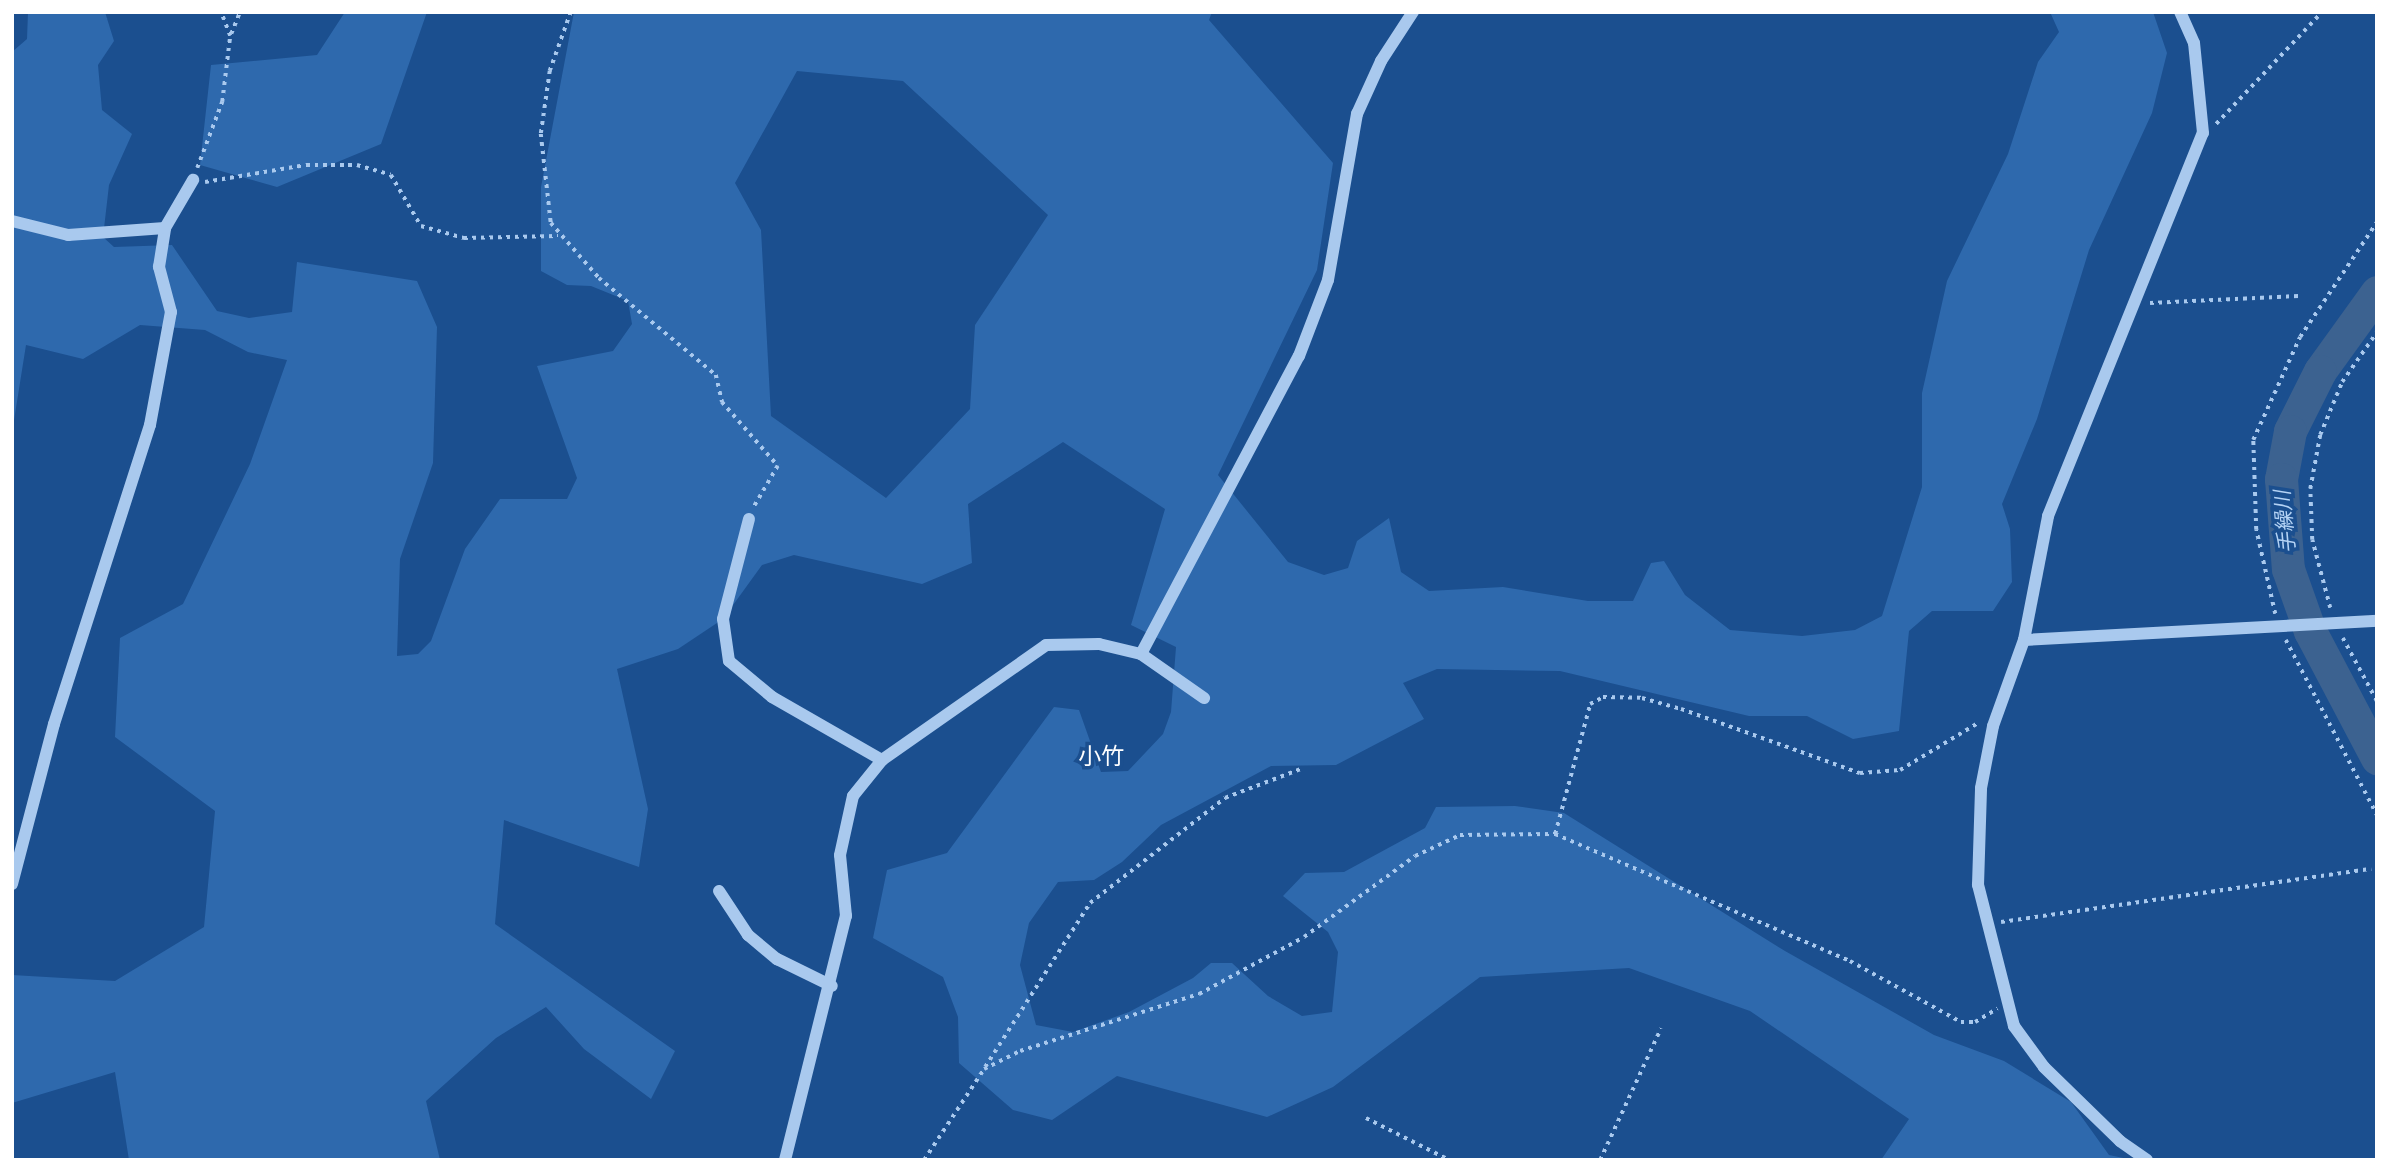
<!DOCTYPE html>
<meta charset="utf-8">
<style>
body{margin:0}
#map{position:relative;width:2389px;height:1172px;overflow:hidden;background:#1b4f8f;font-family:Quicksand,"Noto Sans JP",sans-serif}
div>[style]{position:absolute}
[style*='--x']{left:calc(var(--x)*1px);top:calc(var(--y)*1px);width:calc(var(--w)*1px);rotate:calc(var(--a)*1deg)}
.green>*{inset:0;background:#2e69ad}
.river>*{height:33px;margin:-16.5px;padding:0 16.5px;transform-origin:16.5px;border-radius:16.5px;background:#3c6290}
.path>*{height:3.5px;margin-top:-1.75px;transform-origin:0;background:repeating-linear-gradient(90deg,#a9c9ee 0 3.5px,transparent 0 8.5px)}
.minor>*{height:12px;margin:-6px;padding:0 6px;transform-origin:6px;border-radius:6px;background:#a9c9ee}
span{translate:-50% -50%;white-space:nowrap;text-align:center;line-height:1.15;-webkit-text-stroke:7px #1b4f8f;paint-order:stroke}
.water-label{font-size:21px;color:#b5d3f5;font-style:italic}
.quarter-label{font-size:23px;color:#fff}
.frame{position:absolute;inset:0;border:14px solid #fff;pointer-events:none}
</style>
<div id="map">
<div class="green">
<i style="clip-path:polygon(evenodd,28px 12px,105px 12px,114px 41px,98px 65px,102px 110px,132px 134px,109px 185px,103px 237px,114px 247px,172px 245px,217px 311px,249px 318px,292px 312px,297px 262px,417px 281px,437px 327px,433px 463px,400px 559px,397px 656px,418px 654px,431px 641px,465px 549px,500px 499px,567px 499px,577px 478px,537px 366px,613px 351px,632px 324px,628px 301px,591px 286px,567px 285px,541px 271px,541px 187px,574px 12px,1212px 12px,1209px 20px,1333px 163px,1317px 270px,1218px 475px,1288px 562px,1324px 575px,1348px 568px,1357px 541px,1389px 518px,1401px 572px,1429px 591px,1503px 587px,1588px 601px,1633px 601px,1651px 563px,1664px 561px,1685px 595px,1730px 630px,1802px 636px,1855px 630px,1882px 616px,1922px 487px,1922px 393px,1947px 281px,2008px 154px,2038px 62px,2059px 32px,2050px 12px,2153px 12px,2167px 53px,2152px 113px,2089px 250px,2037px 419px,2002px 504px,2010px 529px,2012px 582px,1993px 611px,1932px 611px,1909px 631px,1899px 731px,1853px 739px,1807px 716px,1749px 716px,1560px 671px,1437px 669px,1403px 683px,1424px 719px,1336px 765px,1271px 766px,1161px 825px,1122px 862px,1094px 880px,1058px 882px,1029px 923px,1020px 965px,1036px 1025px,1073px 1032px,1129px 1012px,1193px 978px,1211px 963px,1232px 963px,1268px 996px,1302px 1016px,1332px 1012px,1338px 952px,1328px 932px,1283px 896px,1305px 873px,1344px 872px,1425px 828px,1436px 807px,1515px 806px,1564px 813px,1785px 951px,1934px 1035px,2004px 1061px,2071px 1102px,2109px 1155px,2133px 1160px,1881px 1160px,1909px 1119px,1750px 1011px,1629px 968px,1480px 977px,1333px 1087px,1267px 1117px,1117px 1076px,1052px 1120px,1013px 1110px,959px 1063px,958px 1017px,943px 977px,873px 938px,887px 870px,947px 853px,1054px 707px,1079px 710px,1101px 772px,1128px 771px,1163px 734px,1171px 712px,1176px 647px,1131px 625px,1165px 509px,1063px 442px,968px 504px,972px 563px,922px 584px,794px 555px,762px 565px,723px 619px,678px 649px,617px 669px,648px 809px,639px 867px,504px 820px,495px 924px,675px 1051px,651px 1099px,584px 1049px,546px 1007px,496px 1038px,426px 1101px,440px 1160px,129px 1160px,115px 1072px,12px 1103px,12px 975px,115px 981px,204px 927px,215px 811px,115px 737px,120px 638px,183px 604px,250px 464px,287px 360px,248px 352px,205px 330px,140px 325px,83px 359px,26px 345px,12px 433px,12px 52px,27px 39px,28px 12px,797px 71px,903px 81px,1048px 215px,975px 325px,970px 409px,886px 498px,771px 416px,761px 230px,735px 183px,797px 71px)"></i>
<i style="clip-path:polygon(345px 12px,427px 12px,381px 144px,277px 187px,200px 165px,211px 65px,317px 55px)"></i>
</div>
<div class="river">
<i style="--x:2377;--y:292;--w:97;--a:125.8"></i>
<i style="--x:2320;--y:371;--w:67;--a:116.6"></i>
<i style="--x:2290;--y:431;--w:49;--a:100.6"></i>
<i style="--x:2281;--y:479;--w:90;--a:85.6"></i>
<i style="--x:2288;--y:569;--w:66;--a:70.5"></i>
<i style="--x:2310;--y:631;--w:144;--a:62.2"></i>
</div>
<div class="path">
<i style="--x:571;--y:12;--w:63;--a:109.6"></i>
<i style="--x:550;--y:71;--w:64;--a:98.1"></i>
<i style="--x:541;--y:134;--w:90;--a:83.6"></i>
<i style="--x:551;--y:223;--w:73;--a:48.9"></i>
<i style="--x:599;--y:278;--w:152;--a:39.7"></i>
<i style="--x:716;--y:375;--w:28;--a:77"></i>
<i style="--x:722;--y:402;--w:85;--a:48.8"></i>
<i style="--x:778;--y:466;--w:48;--a:120.3"></i>
<i style="--x:231;--y:34;--w:24;--a:-68"></i>
<i style="--x:2216;--y:124;--w:154;--a:-46.6"></i>
<i style="--x:197;--y:168;--w:71;--a:-69.3"></i>
<i style="--x:222;--y:102;--w:66;--a:-83.1"></i>
<i style="--x:230;--y:36;--w:26;--a:-111"></i>
<i style="--x:205;--y:182;--w:102;--a:-9.6"></i>
<i style="--x:306;--y:165;--w:51;--a:0"></i>
<i style="--x:357;--y:165;--w:35;--a:16"></i>
<i style="--x:391;--y:175;--w:59;--a:59.5"></i>
<i style="--x:421;--y:226;--w:45;--a:15.6"></i>
<i style="--x:464;--y:238;--w:94;--a:-1.2"></i>
<i style="--x:2150;--y:303;--w:149;--a:-2.7"></i>
<i style="--x:2330;--y:608;--w:70;--a:-104.8"></i>
<i style="--x:2312;--y:540;--w:51;--a:-92.2"></i>
<i style="--x:2310;--y:489;--w:55;--a:-79.5"></i>
<i style="--x:2320;--y:435;--w:57;--a:-67.5"></i>
<i style="--x:2342;--y:382;--w:61;--a:-55"></i>
<i style="--x:2275;--y:614;--w:86;--a:-102.7"></i>
<i style="--x:2256;--y:530;--w:90;--a:-91.9"></i>
<i style="--x:2253;--y:440;--w:113;--a:-65.5"></i>
<i style="--x:2300;--y:337;--w:138;--a:-56.2"></i>
<i style="--x:2343;--y:638;--w:72;--a:61.6"></i>
<i style="--x:2286;--y:640;--w:197;--a:62.5"></i>
<i style="--x:1555;--y:834;--w:321;--a:23.3"></i>
<i style="--x:1850;--y:961;--w:127;--a:28.8"></i>
<i style="--x:1961;--y:1022;--w:14;--a:0"></i>
<i style="--x:1975;--y:1022;--w:26;--a:-31"></i>
<i style="--x:2001;--y:922;--w:374;--a:-8.2"></i>
<i style="--x:985;--y:1067;--w:195;--a:-57.4"></i>
<i style="--x:1090;--y:903;--w:171;--a:-37.9"></i>
<i style="--x:1225;--y:798;--w:84;--a:-21"></i>
<i style="--x:1366;--y:1118;--w:93;--a:26.8"></i>
<i style="--x:924;--y:1160;--w:109;--a:-56.6"></i>
<i style="--x:984;--y:1069;--w:40;--a:-26.6"></i>
<i style="--x:1020;--y:1051;--w:188;--a:-17.7"></i>
<i style="--x:1199;--y:994;--w:119;--a:-28.5"></i>
<i style="--x:1304;--y:937;--w:137;--a:-36.1"></i>
<i style="--x:1415;--y:856;--w:50;--a:-25"></i>
<i style="--x:1460;--y:835;--w:95;--a:-0.6"></i>
<i style="--x:1555;--y:834;--w:135;--a:-74.9"></i>
<i style="--x:1590;--y:704;--w:15;--a:-28"></i>
<i style="--x:1603;--y:697;--w:39;--a:1"></i>
<i style="--x:1642;--y:698;--w:41;--a:15.8"></i>
<i style="--x:1681;--y:709;--w:190;--a:19.7"></i>
<i style="--x:1860;--y:773;--w:40;--a:-4.3"></i>
<i style="--x:1900;--y:770;--w:91;--a:-31.1"></i>
<i style="--x:1600;--y:1160;--w:145;--a:-65.2"></i>
</div>
<div class="minor">
<i style="--x:12;--y:221;--w:58;--a:14"></i>
<i style="--x:68;--y:235;--w:97;--a:-4.1"></i>
<i style="--x:749;--y:519;--w:103;--a:104.6"></i>
<i style="--x:723;--y:619;--w:42;--a:81.9"></i>
<i style="--x:729;--y:661;--w:56;--a:39.9"></i>
<i style="--x:772;--y:697;--w:127;--a:29.8"></i>
<i style="--x:2024;--y:640;--w:126;--a:-79"></i>
<i style="--x:2048;--y:516;--w:413;--a:-68"></i>
<i style="--x:2203;--y:133;--w:90;--a:-95.7"></i>
<i style="--x:2194;--y:43;--w:34;--a:-114"></i>
<i style="--x:1141;--y:654;--w:337;--a:-62.1"></i>
<i style="--x:1299;--y:356;--w:81;--a:-69.1"></i>
<i style="--x:1328;--y:280;--w:169;--a:-80.1"></i>
<i style="--x:1357;--y:114;--w:58;--a:-65.6"></i>
<i style="--x:1381;--y:61;--w:59;--a:-56.9"></i>
<i style="--x:12;--y:884;--w:165;--a:-75.3"></i>
<i style="--x:54;--y:724;--w:314;--a:-72.2"></i>
<i style="--x:150;--y:425;--w:115;--a:-79.5"></i>
<i style="--x:171;--y:312;--w:47;--a:-104.9"></i>
<i style="--x:159;--y:267;--w:39;--a:-81"></i>
<i style="--x:165;--y:228;--w:56;--a:-59.7"></i>
<i style="--x:719;--y:891;--w:53;--a:56.6"></i>
<i style="--x:748;--y:935;--w:38;--a:40"></i>
<i style="--x:777;--y:959;--w:61;--a:26.1"></i>
<i style="--x:785;--y:1160;--w:252;--a:-76"></i>
<i style="--x:846;--y:916;--w:61;--a:-95.6"></i>
<i style="--x:840;--y:855;--w:60;--a:-77.6"></i>
<i style="--x:853;--y:796;--w:46;--a:-51.1"></i>
<i style="--x:882;--y:760;--w:200;--a:-35"></i>
<i style="--x:1046;--y:645;--w:53;--a:-1.1"></i>
<i style="--x:1099;--y:644;--w:43;--a:13.4"></i>
<i style="--x:1141;--y:654;--w:77;--a:34.9"></i>
<i style="--x:2147;--y:1160;--w:33;--a:-145"></i>
<i style="--x:2120;--y:1141;--w:106;--a:-135.8"></i>
<i style="--x:2044;--y:1067;--w:51;--a:-126.2"></i>
<i style="--x:2014;--y:1026;--w:146;--a:-104.3"></i>
<i style="--x:1978;--y:885;--w:97;--a:-88.2"></i>
<i style="--x:1981;--y:788;--w:63;--a:-79"></i>
<i style="--x:1993;--y:726;--w:91;--a:-70.2"></i>
<i style="--x:2024;--y:640;--w:354;--a:-3.1"></i>
</div>
<div class="water-label">
<span style="left:2284px;top:522px;rotate:-95deg">手繰川</span>
</div>
<div class="quarter-label">
<span style="left:1101px;top:756px">小竹</span>
</div>
<div class="frame"></div>
</div>
